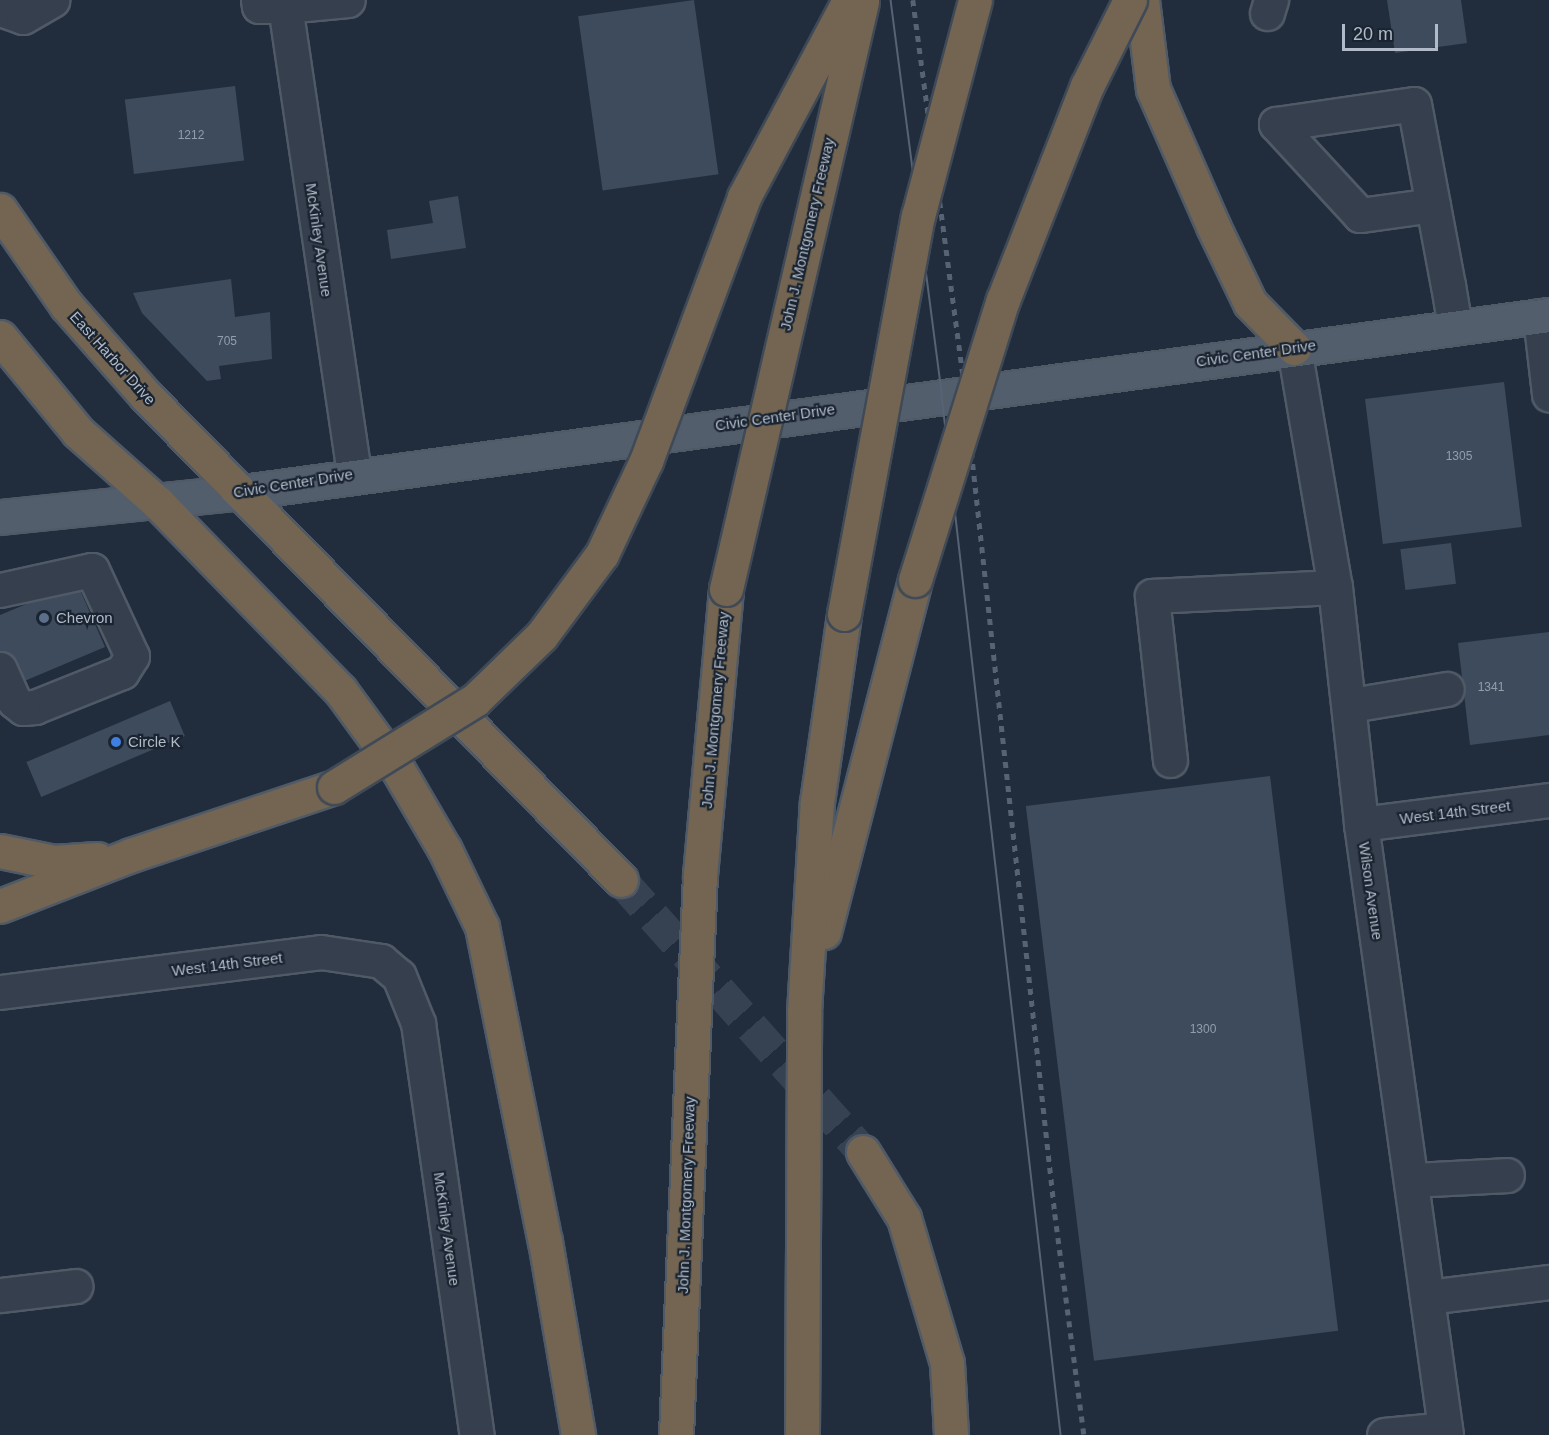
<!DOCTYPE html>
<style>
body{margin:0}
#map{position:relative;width:1549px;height:1435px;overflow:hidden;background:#212d3c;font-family:Arial,sans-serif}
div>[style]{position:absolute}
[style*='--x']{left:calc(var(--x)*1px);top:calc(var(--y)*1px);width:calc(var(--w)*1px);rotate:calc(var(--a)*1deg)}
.building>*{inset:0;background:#3d4b5c;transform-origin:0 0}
.highway-tunnel>*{height:33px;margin-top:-16.5px;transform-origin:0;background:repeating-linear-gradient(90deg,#364251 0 33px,transparent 0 49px)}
.roads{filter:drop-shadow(2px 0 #505a67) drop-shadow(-2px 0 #505a67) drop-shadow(0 2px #505a67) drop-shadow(0 -2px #505a67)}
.minor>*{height:33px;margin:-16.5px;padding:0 16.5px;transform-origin:16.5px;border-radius:16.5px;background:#353f4d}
.major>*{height:33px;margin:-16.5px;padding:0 16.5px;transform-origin:16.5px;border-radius:16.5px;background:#535e6d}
.highway>*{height:33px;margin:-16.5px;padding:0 16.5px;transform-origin:16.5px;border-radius:16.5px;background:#736551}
.tram>*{height:1.5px;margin:-0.75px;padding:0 0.75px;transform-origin:0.75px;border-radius:0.75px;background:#566374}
.rail>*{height:4.5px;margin-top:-2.25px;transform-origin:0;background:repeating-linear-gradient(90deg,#566374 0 6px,transparent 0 12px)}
.bridges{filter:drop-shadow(2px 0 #404a57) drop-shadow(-2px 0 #404a57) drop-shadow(0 2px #404a57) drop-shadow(0 -2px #404a57)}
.highway-bridge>*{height:33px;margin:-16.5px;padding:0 16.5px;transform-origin:16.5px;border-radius:16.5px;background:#736551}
.dots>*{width:16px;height:16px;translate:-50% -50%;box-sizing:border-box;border:3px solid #1a2431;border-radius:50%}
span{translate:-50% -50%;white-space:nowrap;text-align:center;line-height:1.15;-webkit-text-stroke:4.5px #1a2431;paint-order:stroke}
.number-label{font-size:12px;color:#939ead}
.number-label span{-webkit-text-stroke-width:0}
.street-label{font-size:15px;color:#b0bac8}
.poi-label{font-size:15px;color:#b0bac8}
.left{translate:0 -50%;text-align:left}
.scale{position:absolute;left:1342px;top:24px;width:96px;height:27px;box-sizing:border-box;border:3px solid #b0bac8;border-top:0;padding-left:8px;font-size:18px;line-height:21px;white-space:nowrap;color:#b0bac8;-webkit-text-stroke:4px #1a2431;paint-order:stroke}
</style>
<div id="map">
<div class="building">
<i style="left:694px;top:0;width:176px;height:117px;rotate:82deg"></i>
<i style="clip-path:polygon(1387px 0,1461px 0,1467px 43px,1395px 53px)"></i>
<i style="left:235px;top:86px;width:75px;height:111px;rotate:83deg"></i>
<i style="clip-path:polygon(458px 196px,466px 248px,391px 259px,387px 230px,433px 223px,429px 201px)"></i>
<i style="clip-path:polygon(231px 279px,235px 317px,270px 312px,272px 359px,219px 366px,221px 379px,207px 381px,142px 313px,133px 293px)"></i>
<i style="left:1504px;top:382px;width:146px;height:140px;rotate:83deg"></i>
<i style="left:1451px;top:543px;width:41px;height:51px;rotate:83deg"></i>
<i style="clip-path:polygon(77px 583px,105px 647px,15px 685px,0 651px,0 615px)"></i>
<i style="clip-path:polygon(1549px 632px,1549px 735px,1470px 745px,1458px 643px)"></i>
<i style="left:170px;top:701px;width:38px;height:156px;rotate:67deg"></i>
<i style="left:1270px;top:776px;width:559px;height:246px;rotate:83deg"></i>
</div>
<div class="highway-tunnel">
<i style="--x:621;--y:880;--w:364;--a:48.3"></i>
</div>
<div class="roads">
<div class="minor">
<i style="--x:258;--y:0;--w:6;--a:81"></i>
<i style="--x:259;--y:6;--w:26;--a:0"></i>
<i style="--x:285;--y:6;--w:63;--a:-5.4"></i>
<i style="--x:285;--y:6;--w:473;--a:81.6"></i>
<i style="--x:0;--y:9;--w:24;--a:19"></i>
<i style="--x:23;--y:17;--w:34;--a:-30"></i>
<i style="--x:1267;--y:13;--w:14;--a:-73"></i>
<i style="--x:1433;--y:205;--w:74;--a:172.2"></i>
<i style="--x:1360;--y:215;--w:124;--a:-132.7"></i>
<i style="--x:1276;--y:124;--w:139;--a:-8.2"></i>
<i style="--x:1414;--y:104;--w:184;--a:79.4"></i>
<i style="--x:1448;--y:285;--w:43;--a:80.5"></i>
<i style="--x:1540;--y:316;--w:79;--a:83.4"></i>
<i style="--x:1294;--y:348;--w:242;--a:80.3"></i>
<i style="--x:1335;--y:587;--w:238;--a:83.7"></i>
<i style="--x:1361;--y:824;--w:617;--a:82.08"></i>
<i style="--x:0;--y:590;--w:94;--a:-12.3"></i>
<i style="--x:92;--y:570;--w:95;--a:65.1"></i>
<i style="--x:132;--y:656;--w:19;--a:122"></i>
<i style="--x:122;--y:672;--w:94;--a:158.1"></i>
<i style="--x:35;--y:707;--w:12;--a:175"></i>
<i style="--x:23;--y:708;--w:11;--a:-142"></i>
<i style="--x:14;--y:701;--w:35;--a:-114"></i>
<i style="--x:1351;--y:705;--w:97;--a:-9.5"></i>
<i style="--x:1170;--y:760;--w:165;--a:-96.3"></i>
<i style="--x:1152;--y:596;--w:183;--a:-2.8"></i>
<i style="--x:1361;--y:824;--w:190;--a:-7.3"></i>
<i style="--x:0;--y:992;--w:323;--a:-7.1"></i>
<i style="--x:321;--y:952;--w:61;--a:8.5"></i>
<i style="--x:381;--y:961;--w:23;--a:40"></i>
<i style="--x:399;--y:976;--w:51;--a:68"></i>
<i style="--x:418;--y:1023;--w:416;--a:81.9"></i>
<i style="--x:1412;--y:1180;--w:95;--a:-3"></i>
<i style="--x:0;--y:1295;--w:76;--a:-6.8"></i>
<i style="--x:1427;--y:1297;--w:123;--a:-7"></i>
<i style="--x:1384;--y:1435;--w:61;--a:-5.6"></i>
</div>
<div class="major">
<i style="--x:0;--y:517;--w:244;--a:-5.9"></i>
<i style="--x:243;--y:492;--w:1318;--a:-7.72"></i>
</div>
<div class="highway">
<i style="--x:1142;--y:0;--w:90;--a:83"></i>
<i style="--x:1153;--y:89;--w:150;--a:66.3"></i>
<i style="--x:1213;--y:226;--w:85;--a:64.3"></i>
<i style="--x:1250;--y:303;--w:63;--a:45.6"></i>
<i style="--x:0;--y:210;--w:116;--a:55.2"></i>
<i style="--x:66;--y:305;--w:121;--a:48.7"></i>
<i style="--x:146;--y:396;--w:678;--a:45.54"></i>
<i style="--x:0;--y:337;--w:123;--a:50.6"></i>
<i style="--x:78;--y:432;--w:107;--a:41.6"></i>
<i style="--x:158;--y:503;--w:261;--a:45.8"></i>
<i style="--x:340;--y:690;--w:97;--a:53.8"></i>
<i style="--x:397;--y:768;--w:95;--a:59.7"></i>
<i style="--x:445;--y:850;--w:85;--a:64.3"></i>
<i style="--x:482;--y:927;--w:320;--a:78.7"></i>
<i style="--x:545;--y:1241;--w:197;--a:80.3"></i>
<i style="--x:0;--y:851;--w:55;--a:11.5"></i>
<i style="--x:54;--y:862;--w:43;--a:-4"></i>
<i style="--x:0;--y:906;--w:141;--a:-21.3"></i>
<i style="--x:131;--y:855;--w:214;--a:-18.5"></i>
<i style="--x:824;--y:932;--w:364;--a:-75.5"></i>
<i style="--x:863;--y:1152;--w:78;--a:58.2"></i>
<i style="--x:904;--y:1218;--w:151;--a:73.5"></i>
<i style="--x:947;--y:1363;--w:72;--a:86.8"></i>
<i style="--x:676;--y:1435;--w:561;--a:-87.55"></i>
<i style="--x:700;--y:875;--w:287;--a:-84.8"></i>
<i style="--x:802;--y:1435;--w:423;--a:-89.7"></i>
<i style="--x:804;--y:1012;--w:210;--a:-86.5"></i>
<i style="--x:817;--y:802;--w:190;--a:-81.8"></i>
</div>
</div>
<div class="tram">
<i style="--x:891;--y:0;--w:398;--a:82.6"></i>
<i style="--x:942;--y:395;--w:1047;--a:83.47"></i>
</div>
<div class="rail">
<i style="--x:913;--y:0;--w:395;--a:82.4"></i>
<i style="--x:965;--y:392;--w:827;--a:83.75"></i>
<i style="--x:1055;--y:1214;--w:223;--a:82.5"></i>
</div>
<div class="bridges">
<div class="highway-bridge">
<i style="--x:915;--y:580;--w:294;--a:-72.6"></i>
<i style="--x:1003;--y:300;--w:230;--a:-68.6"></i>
<i style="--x:1087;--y:86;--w:96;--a:-63.4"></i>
<i style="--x:726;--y:589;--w:603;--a:-76.96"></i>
<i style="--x:844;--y:614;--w:405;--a:-79.5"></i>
<i style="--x:918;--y:216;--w:223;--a:-75.2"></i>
<i style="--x:334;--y:787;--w:166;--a:-31.7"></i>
<i style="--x:475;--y:700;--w:93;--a:-44.1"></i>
<i style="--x:542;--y:635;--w:101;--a:-53.5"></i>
<i style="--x:602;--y:554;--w:103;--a:-64.7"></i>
<i style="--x:646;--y:461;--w:282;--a:-69.6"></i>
<i style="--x:744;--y:197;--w:223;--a:-61.9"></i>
</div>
</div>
<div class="dots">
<i style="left:44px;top:618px;background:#5c6f8a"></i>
<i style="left:116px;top:742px;background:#3f7fe0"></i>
</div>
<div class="number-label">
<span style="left:191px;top:136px">1212</span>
<span style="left:227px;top:342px">705</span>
<span style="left:1459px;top:457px">1305</span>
<span style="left:1491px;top:688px">1341</span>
<span style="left:1203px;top:1030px">1300</span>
</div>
<div class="street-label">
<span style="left:807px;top:234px;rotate:-77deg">John J. Montgomery Freeway</span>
<span style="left:319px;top:240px;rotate:82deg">McKinley Avenue</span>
<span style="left:1256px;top:353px;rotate:-8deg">Civic Center Drive</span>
<span style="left:113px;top:358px;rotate:48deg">East Harbor Drive</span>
<span style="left:775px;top:417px;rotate:-8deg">Civic Center Drive</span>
<span style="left:293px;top:483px;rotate:-9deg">Civic Center Drive</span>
<span style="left:715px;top:710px;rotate:-85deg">John J. Montgomery Freeway</span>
<span style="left:1455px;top:812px;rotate:-7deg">West 14th Street</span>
<span style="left:1371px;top:891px;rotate:82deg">Wilson Avenue</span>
<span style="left:227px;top:964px;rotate:-7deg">West 14th Street</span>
<span style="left:686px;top:1195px;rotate:-88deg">John J. Montgomery Freeway</span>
<span style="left:447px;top:1229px;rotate:82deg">McKinley Avenue</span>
</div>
<div class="poi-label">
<span class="left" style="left:56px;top:618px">Chevron</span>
<span class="left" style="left:128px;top:742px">Circle K</span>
</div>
<div class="scale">20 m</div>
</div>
